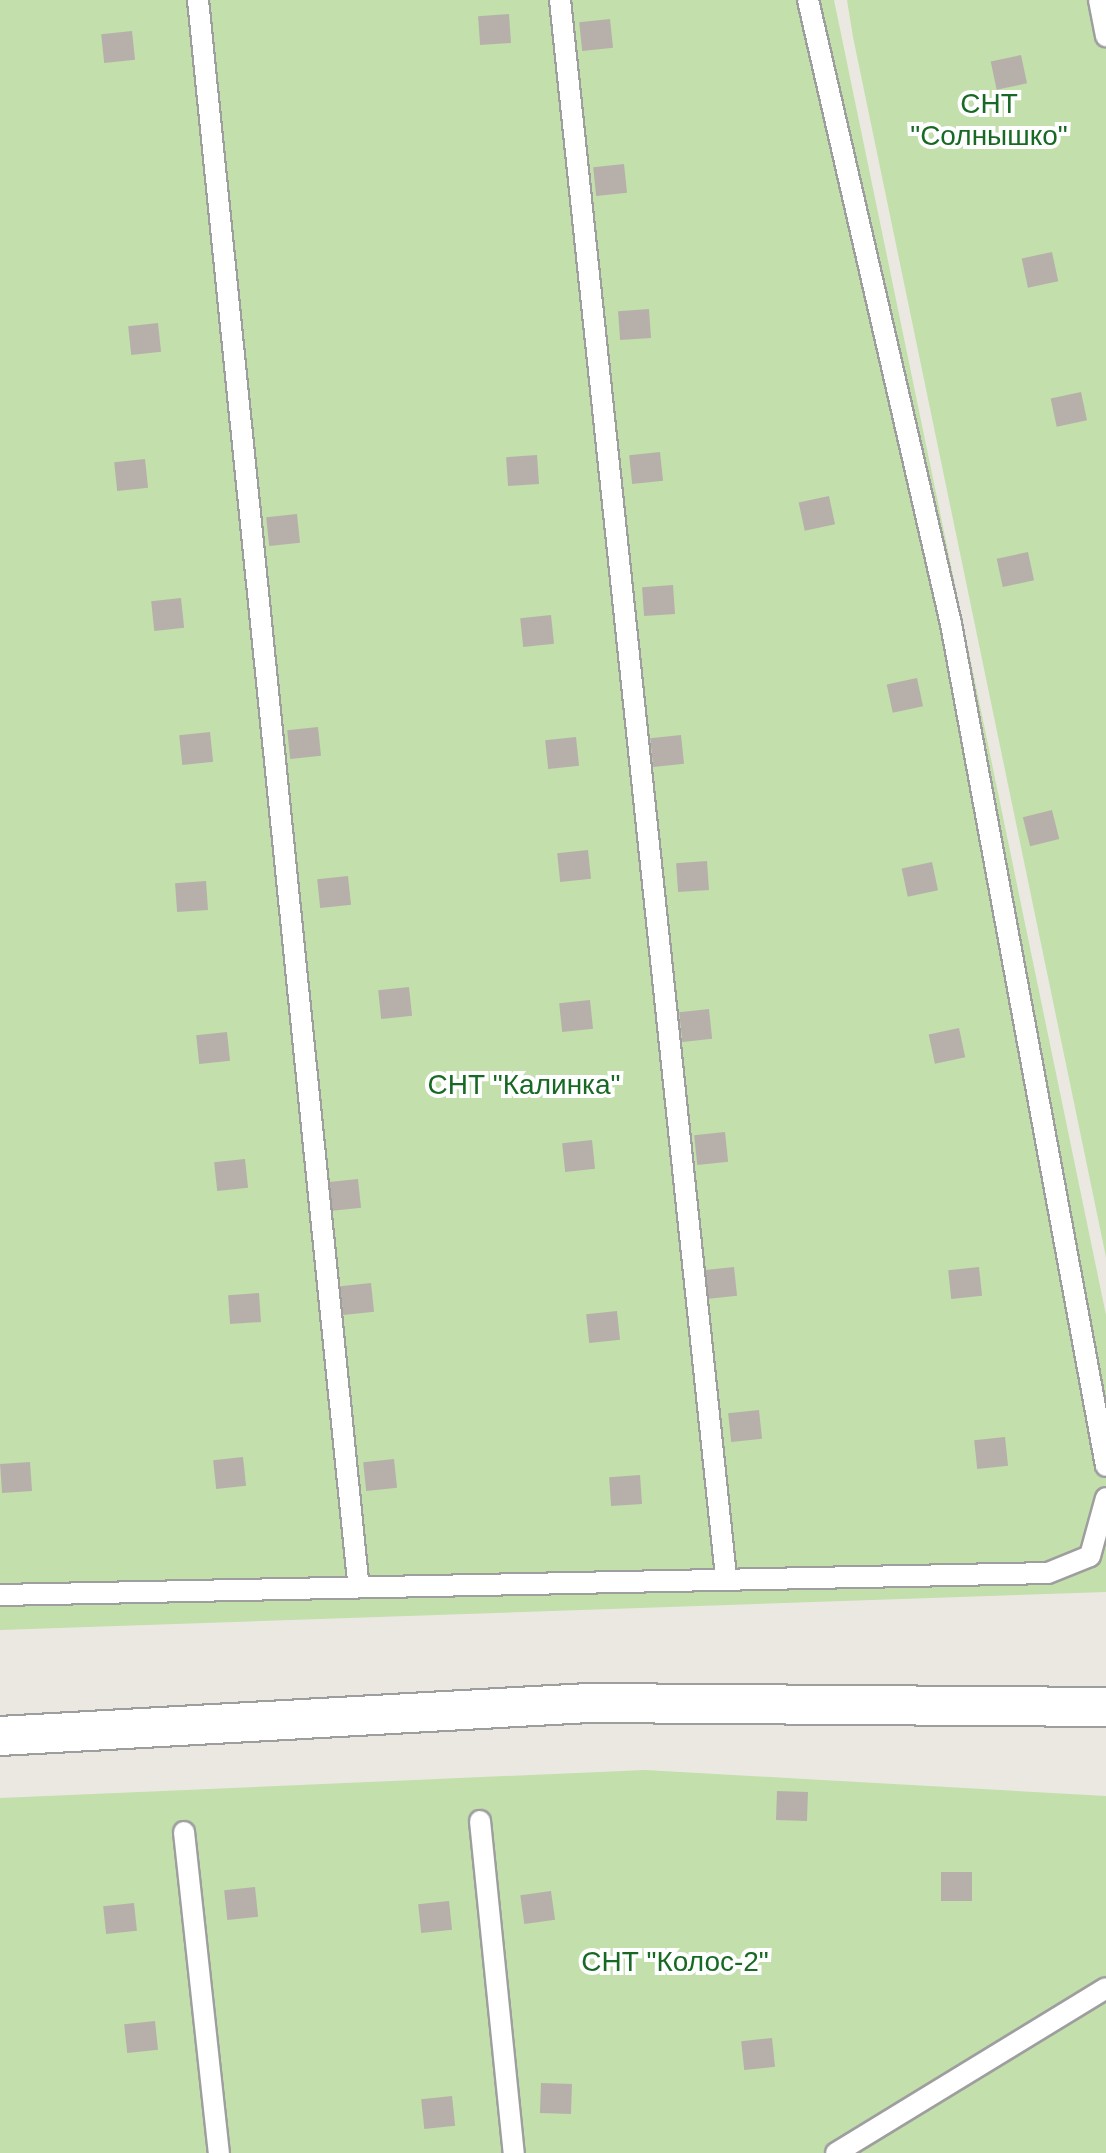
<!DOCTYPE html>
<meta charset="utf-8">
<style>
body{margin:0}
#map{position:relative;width:1106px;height:2153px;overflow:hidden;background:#ebe8e1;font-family:Helvetica,sans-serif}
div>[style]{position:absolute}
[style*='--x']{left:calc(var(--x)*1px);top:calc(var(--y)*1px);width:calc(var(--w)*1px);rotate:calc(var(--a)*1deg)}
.grass>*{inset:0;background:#c2dfac}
.building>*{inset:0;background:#b7b0aa;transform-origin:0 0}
.roads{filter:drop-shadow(2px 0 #9e9e9e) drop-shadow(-2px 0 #9e9e9e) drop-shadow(0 2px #9e9e9e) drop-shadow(0 -2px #9e9e9e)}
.lane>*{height:20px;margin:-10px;padding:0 10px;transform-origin:10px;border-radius:10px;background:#fff}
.street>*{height:38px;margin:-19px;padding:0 19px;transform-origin:19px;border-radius:19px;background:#fff}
span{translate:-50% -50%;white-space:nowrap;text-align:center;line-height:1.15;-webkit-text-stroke:8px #fff;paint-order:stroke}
.park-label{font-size:28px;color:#186924}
</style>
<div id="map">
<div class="grass">
<i style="clip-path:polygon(0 0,834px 0,1106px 1315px,1106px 1592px,0 1630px)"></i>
<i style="clip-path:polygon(847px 0,1106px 0,1106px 1257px,853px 37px)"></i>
<i style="clip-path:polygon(645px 1770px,1106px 1796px,1106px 2153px,0 2153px,0 1798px)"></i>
</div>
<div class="building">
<i style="left:509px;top:14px;width:29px;height:31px;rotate:86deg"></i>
<i style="left:610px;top:19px;width:29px;height:31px;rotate:84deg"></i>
<i style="left:132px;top:31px;width:29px;height:31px;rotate:84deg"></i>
<i style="left:1021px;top:55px;width:29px;height:31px;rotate:78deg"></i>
<i style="left:624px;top:164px;width:29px;height:31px;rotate:84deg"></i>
<i style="left:1052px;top:252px;width:30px;height:31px;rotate:78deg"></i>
<i style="left:649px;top:309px;width:29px;height:31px;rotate:86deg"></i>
<i style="left:158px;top:323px;width:29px;height:30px;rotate:84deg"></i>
<i style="left:1081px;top:392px;width:29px;height:31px;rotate:78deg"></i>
<i style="left:660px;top:452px;width:29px;height:31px;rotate:84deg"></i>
<i style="left:537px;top:455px;width:29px;height:31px;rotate:86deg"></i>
<i style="left:145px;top:459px;width:29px;height:31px;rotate:84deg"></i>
<i style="left:829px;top:496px;width:29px;height:31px;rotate:78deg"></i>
<i style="left:297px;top:514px;width:29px;height:31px;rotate:84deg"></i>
<i style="left:1028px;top:552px;width:29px;height:32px;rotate:78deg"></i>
<i style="left:673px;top:585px;width:29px;height:31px;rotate:86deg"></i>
<i style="left:181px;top:598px;width:30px;height:30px;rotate:84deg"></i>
<i style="left:551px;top:615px;width:29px;height:31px;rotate:84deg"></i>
<i style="left:917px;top:678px;width:29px;height:31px;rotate:78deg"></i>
<i style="left:318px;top:727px;width:29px;height:31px;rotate:84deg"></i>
<i style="left:210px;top:732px;width:30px;height:31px;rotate:84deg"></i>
<i style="left:681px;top:735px;width:29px;height:31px;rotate:84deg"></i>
<i style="left:576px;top:737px;width:29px;height:31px;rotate:84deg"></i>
<i style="left:1052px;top:810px;width:30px;height:30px;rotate:76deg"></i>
<i style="left:588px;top:850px;width:29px;height:31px;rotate:84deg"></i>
<i style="left:707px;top:861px;width:29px;height:31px;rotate:86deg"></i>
<i style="left:932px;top:862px;width:29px;height:31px;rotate:78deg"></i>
<i style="left:348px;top:876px;width:29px;height:31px;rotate:84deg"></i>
<i style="left:206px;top:881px;width:29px;height:31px;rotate:86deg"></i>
<i style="left:409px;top:987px;width:29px;height:31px;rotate:84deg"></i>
<i style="left:590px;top:1000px;width:29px;height:31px;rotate:84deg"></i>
<i style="left:709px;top:1009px;width:30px;height:30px;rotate:84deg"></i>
<i style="left:959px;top:1028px;width:30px;height:31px;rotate:78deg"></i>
<i style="left:227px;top:1032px;width:29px;height:31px;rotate:84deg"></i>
<i style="left:725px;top:1132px;width:30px;height:31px;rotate:84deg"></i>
<i style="left:592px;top:1140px;width:29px;height:30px;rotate:84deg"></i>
<i style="left:245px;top:1159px;width:29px;height:31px;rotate:84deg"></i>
<i style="left:358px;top:1179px;width:29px;height:31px;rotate:84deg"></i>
<i style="left:734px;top:1267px;width:29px;height:31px;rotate:84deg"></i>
<i style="left:979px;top:1267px;width:29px;height:31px;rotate:84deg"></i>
<i style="left:371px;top:1283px;width:29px;height:31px;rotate:84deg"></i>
<i style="left:259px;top:1293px;width:29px;height:31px;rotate:86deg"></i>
<i style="left:617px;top:1311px;width:29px;height:31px;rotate:84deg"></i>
<i style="left:759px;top:1410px;width:29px;height:31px;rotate:84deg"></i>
<i style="left:1005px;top:1437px;width:29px;height:31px;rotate:84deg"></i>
<i style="left:243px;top:1457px;width:29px;height:30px;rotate:84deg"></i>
<i style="left:394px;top:1459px;width:29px;height:31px;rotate:84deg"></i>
<i style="left:30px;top:1462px;width:29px;height:30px;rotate:86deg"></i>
<i style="left:640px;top:1475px;width:29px;height:31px;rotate:86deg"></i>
<i style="left:777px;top:1791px;width:31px;height:29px;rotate:2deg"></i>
<i style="left:941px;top:1872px;width:31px;height:29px"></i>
<i style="left:255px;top:1887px;width:30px;height:31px;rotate:84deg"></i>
<i style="left:551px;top:1891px;width:29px;height:31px;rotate:82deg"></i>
<i style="left:449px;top:1901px;width:29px;height:31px;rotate:84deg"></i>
<i style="left:134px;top:1903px;width:28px;height:31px;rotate:84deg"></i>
<i style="left:155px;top:2021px;width:29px;height:31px;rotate:84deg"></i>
<i style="left:772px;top:2038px;width:29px;height:31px;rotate:84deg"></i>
<i style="left:541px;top:2083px;width:31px;height:30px;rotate:2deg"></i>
<i style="left:452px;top:2096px;width:30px;height:31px;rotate:84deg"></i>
</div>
<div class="roads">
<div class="lane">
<i style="--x:198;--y:0;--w:1590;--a:84.22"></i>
<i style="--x:560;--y:0;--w:1585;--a:83.99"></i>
<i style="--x:808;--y:0;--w:640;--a:77.09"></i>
<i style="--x:951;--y:624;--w:856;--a:79.57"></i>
<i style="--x:1099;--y:0;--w:37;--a:79"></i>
<i style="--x:0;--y:1595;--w:1048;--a:-1.2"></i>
<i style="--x:1048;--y:1573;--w:45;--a:-22"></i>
<i style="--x:1090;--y:1556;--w:60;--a:-74.6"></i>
<i style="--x:480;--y:1821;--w:334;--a:84.2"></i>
<i style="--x:184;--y:1832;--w:323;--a:83.8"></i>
<i style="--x:836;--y:2153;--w:316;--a:-31.4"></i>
</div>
<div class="street">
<i style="--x:0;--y:1736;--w:590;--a:-3.21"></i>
<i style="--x:589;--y:1703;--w:517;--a:0.44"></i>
</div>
</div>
<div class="park-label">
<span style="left:989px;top:120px">СНТ<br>"Солнышко"</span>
<span style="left:524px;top:1085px">СНТ "Калинка"</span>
<span style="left:675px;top:1962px">СНТ "Колос-2"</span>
</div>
</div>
